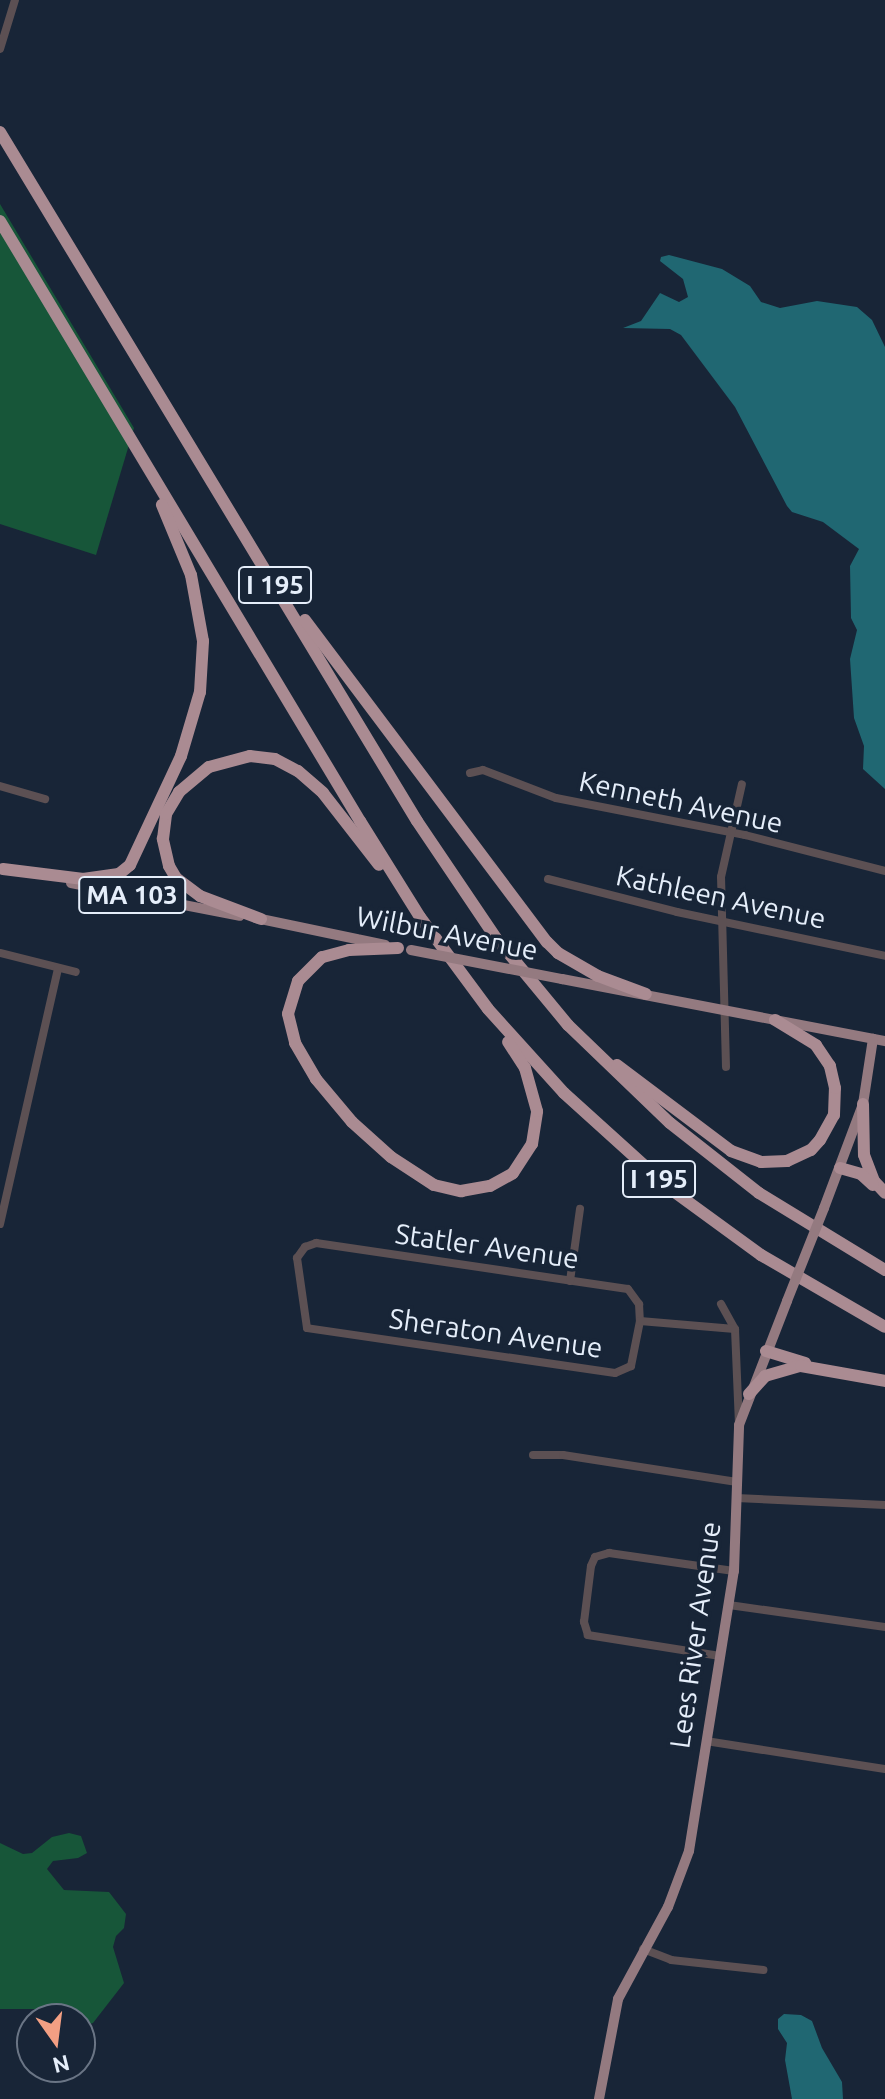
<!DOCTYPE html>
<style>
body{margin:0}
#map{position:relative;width:885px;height:2099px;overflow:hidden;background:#182537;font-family:Ubuntu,sans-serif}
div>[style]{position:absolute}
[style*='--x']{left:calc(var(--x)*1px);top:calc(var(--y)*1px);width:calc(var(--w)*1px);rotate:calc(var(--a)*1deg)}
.green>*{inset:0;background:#175639}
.water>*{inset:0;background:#206772}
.minor>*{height:8px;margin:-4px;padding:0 4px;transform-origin:4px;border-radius:4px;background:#5c5053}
.major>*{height:10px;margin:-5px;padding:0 5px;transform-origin:5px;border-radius:5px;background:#947a80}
.highway>*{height:12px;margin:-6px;padding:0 6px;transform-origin:6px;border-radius:6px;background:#aa8b92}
.major-bridge>*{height:10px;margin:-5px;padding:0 5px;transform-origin:5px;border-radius:5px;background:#947a80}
span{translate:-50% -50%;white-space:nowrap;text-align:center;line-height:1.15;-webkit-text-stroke:7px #182537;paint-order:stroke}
.shield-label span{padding:2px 6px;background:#182537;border:2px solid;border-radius:6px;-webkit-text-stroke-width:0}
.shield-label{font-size:26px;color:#e5eefa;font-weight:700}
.street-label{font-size:28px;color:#e5eefa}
.north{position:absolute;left:16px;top:2003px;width:80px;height:80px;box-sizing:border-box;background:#182537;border:2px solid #6a7585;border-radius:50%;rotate:166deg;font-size:22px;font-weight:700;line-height:32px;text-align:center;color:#e5eefa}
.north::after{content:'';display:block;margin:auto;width:28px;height:36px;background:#f39f83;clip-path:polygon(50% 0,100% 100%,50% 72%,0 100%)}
</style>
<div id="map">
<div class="green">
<i style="clip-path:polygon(0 204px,134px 428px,96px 555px,0 524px)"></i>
<i style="clip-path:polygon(69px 1833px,81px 1836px,87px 1853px,78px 1858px,53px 1861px,47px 1869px,64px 1890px,109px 1892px,126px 1914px,124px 1928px,116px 1936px,113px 1947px,124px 1983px,93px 2023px,81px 2027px,80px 2019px,51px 2019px,37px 2009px,0 2009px,0 1843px,23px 1854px,32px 1853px,52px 1837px)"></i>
</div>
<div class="water">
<i style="clip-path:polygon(669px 255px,722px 269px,750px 286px,761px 302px,780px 308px,817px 301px,857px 307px,872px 320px,885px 347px,885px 789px,863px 769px,864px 746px,854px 718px,850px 659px,857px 630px,851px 618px,850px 566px,859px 549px,823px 522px,792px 512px,787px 506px,735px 407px,681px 335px,670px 329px,623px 328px,641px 321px,660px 293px,679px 302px,688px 297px,683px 279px,660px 261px,661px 257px)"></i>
<i style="clip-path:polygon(784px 2014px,801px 2015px,812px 2021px,822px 2048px,842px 2082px,843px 2099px,792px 2099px,785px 2060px,787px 2043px,778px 2029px,778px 2019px)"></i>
</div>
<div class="minor">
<i style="--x:0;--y:49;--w:51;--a:-73"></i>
<i style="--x:470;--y:773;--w:13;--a:-13"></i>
<i style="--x:483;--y:770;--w:78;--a:21"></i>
<i style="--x:556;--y:798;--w:193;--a:11.1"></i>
<i style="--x:745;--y:835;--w:145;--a:14.4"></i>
<i style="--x:0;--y:786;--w:47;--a:16.1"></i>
<i style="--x:548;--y:879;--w:133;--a:14.3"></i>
<i style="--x:677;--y:912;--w:213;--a:11.9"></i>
<i style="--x:0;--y:953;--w:78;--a:14"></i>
<i style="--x:726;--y:1067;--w:190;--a:-91.5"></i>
<i style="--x:721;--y:877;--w:95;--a:-77.3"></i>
<i style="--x:0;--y:1224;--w:262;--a:-77.2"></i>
<i style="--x:316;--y:1243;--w:315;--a:8.4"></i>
<i style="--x:628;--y:1289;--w:19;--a:54"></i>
<i style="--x:639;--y:1304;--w:17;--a:87"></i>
<i style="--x:640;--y:1321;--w:46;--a:101.3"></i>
<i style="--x:631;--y:1366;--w:17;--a:156"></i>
<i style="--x:615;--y:1373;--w:311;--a:-171.7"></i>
<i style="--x:307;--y:1328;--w:71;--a:-98.1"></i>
<i style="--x:297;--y:1258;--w:14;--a:-54"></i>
<i style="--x:305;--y:1247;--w:12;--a:-20"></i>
<i style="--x:570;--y:1281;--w:73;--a:-82.1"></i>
<i style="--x:721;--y:1304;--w:29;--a:61"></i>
<i style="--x:735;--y:1329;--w:94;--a:87.6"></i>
<i style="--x:640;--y:1321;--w:95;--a:4.8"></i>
<i style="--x:533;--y:1455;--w:30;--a:0"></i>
<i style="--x:563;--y:1455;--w:176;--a:8.8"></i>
<i style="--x:736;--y:1498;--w:149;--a:2.7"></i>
<i style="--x:729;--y:1605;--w:158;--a:8"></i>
<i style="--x:720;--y:1656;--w:134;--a:-171"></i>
<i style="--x:588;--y:1635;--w:14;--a:-107"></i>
<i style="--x:584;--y:1622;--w:56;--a:-82.9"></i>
<i style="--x:591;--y:1566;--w:10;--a:-66"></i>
<i style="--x:595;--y:1557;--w:15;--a:-16"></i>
<i style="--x:609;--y:1553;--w:126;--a:8.2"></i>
<i style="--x:706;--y:1741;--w:181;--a:8.9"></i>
<i style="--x:643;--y:1949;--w:30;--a:21"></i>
<i style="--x:671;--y:1960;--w:93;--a:6.2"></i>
</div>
<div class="major">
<i style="--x:71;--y:883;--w:172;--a:11"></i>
<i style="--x:256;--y:918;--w:132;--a:11.8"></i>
<i style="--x:562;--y:979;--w:329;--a:10.9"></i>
<i style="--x:824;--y:1208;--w:111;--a:-69.4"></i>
<i style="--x:863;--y:1104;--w:66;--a:-81.3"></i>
<i style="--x:599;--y:2099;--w:102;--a:-79.2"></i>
<i style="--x:618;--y:1999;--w:105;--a:-61.5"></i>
<i style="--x:668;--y:1907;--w:60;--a:-69.4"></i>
<i style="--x:689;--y:1851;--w:284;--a:-80.9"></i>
<i style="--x:734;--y:1571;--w:146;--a:-88"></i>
<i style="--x:739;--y:1425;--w:133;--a:-68.8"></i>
</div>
<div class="highway">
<i style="--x:0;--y:132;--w:805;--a:58.82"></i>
<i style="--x:417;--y:821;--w:141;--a:56"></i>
<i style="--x:496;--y:938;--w:113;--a:50.4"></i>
<i style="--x:568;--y:1025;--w:141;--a:43.9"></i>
<i style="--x:670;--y:1123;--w:113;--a:38.2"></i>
<i style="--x:759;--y:1193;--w:148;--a:31.4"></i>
<i style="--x:0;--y:221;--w:700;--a:59.04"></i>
<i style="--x:360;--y:821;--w:113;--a:58"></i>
<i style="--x:420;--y:917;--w:114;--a:53.5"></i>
<i style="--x:488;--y:1009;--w:113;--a:47.9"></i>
<i style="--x:564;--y:1093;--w:142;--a:42.1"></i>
<i style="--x:669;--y:1188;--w:114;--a:36.1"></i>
<i style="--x:761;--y:1255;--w:143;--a:30.1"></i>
<i style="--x:305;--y:620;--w:403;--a:53.1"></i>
<i style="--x:547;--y:942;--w:16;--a:45"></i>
<i style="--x:558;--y:953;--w:46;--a:29.9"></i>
<i style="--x:598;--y:976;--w:51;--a:20.6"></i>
<i style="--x:3;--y:869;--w:81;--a:7.1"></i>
<i style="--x:83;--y:879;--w:36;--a:-8"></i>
<i style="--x:119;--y:874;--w:14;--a:-39"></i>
<i style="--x:130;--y:865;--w:120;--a:-64.9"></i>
<i style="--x:181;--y:756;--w:67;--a:-73.5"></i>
<i style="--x:200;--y:692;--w:51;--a:-86.6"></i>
<i style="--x:203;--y:641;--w:67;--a:-100.3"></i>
<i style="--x:191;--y:575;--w:76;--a:-112.5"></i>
<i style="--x:261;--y:919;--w:65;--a:-159.3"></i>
<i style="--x:200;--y:896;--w:30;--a:-143"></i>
<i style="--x:176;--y:878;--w:14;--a:-120"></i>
<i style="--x:169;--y:866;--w:28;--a:-103"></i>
<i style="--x:163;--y:839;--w:25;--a:-83"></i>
<i style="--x:166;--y:814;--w:26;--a:-59"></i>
<i style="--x:179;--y:792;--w:39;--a:-40"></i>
<i style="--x:209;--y:767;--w:42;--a:-15"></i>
<i style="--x:250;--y:756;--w:25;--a:7"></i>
<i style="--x:275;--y:759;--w:26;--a:28"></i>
<i style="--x:298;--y:771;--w:33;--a:41"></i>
<i style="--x:323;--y:793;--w:91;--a:52.1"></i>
<i style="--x:398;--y:948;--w:49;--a:177.7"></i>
<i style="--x:349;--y:950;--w:28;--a:165"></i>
<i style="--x:322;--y:957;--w:34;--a:135"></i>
<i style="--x:298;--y:981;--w:34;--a:107"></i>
<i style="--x:288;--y:1014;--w:30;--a:76"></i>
<i style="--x:295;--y:1043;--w:42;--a:59.7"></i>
<i style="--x:316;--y:1079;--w:56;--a:50.1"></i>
<i style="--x:352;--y:1122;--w:52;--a:41.9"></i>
<i style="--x:391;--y:1157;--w:51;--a:33.1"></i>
<i style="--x:434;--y:1185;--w:28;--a:13"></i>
<i style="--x:461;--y:1191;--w:29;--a:-10"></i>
<i style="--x:490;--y:1186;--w:26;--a:-29"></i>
<i style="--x:513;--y:1173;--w:35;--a:-57"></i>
<i style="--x:532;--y:1144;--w:33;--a:-81"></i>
<i style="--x:537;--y:1111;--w:45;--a:-105.6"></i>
<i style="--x:525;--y:1068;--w:31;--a:-123"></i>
<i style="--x:617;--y:1065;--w:143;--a:37"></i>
<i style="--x:731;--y:1151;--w:32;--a:20"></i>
<i style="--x:761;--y:1162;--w:26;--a:-2"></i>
<i style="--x:787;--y:1161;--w:26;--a:-25"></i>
<i style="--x:811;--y:1150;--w:13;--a:-48"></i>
<i style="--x:820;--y:1140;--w:29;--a:-61"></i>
<i style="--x:834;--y:1115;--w:27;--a:-88"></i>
<i style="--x:835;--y:1088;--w:23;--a:-103"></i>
<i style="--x:830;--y:1066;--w:25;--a:-124"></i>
<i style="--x:816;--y:1045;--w:48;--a:-148.6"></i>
<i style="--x:863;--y:1104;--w:51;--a:88.9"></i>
<i style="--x:864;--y:1155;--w:28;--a:69"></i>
<i style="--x:874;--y:1181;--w:16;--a:47"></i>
<i style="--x:840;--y:1168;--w:22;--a:16"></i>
<i style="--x:861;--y:1174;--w:16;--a:43"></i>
<i style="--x:766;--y:1351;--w:41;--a:17.1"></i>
<i style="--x:749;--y:1394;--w:24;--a:-48"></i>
<i style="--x:765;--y:1376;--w:37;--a:-16"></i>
<i style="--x:801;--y:1366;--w:85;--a:10.1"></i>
</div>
<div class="major-bridge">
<i style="--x:411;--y:950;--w:154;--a:10.9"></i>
<i style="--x:787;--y:1301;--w:100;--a:-68.3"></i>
</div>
<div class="shield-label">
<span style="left:275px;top:585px">I 195</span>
<span style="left:132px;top:895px">MA 103</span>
<span style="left:659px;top:1179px">I 195</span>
</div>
<div class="street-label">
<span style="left:681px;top:802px;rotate:12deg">Kenneth Avenue</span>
<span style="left:721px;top:897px;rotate:12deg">Kathleen Avenue</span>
<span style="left:447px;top:933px;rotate:11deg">Wilbur Avenue</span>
<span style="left:487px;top:1246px;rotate:8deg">Statler Avenue</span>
<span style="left:496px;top:1333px;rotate:8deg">Sheraton Avenue</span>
<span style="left:695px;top:1635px;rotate:-82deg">Lees River Avenue</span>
</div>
<div class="north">N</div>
</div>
